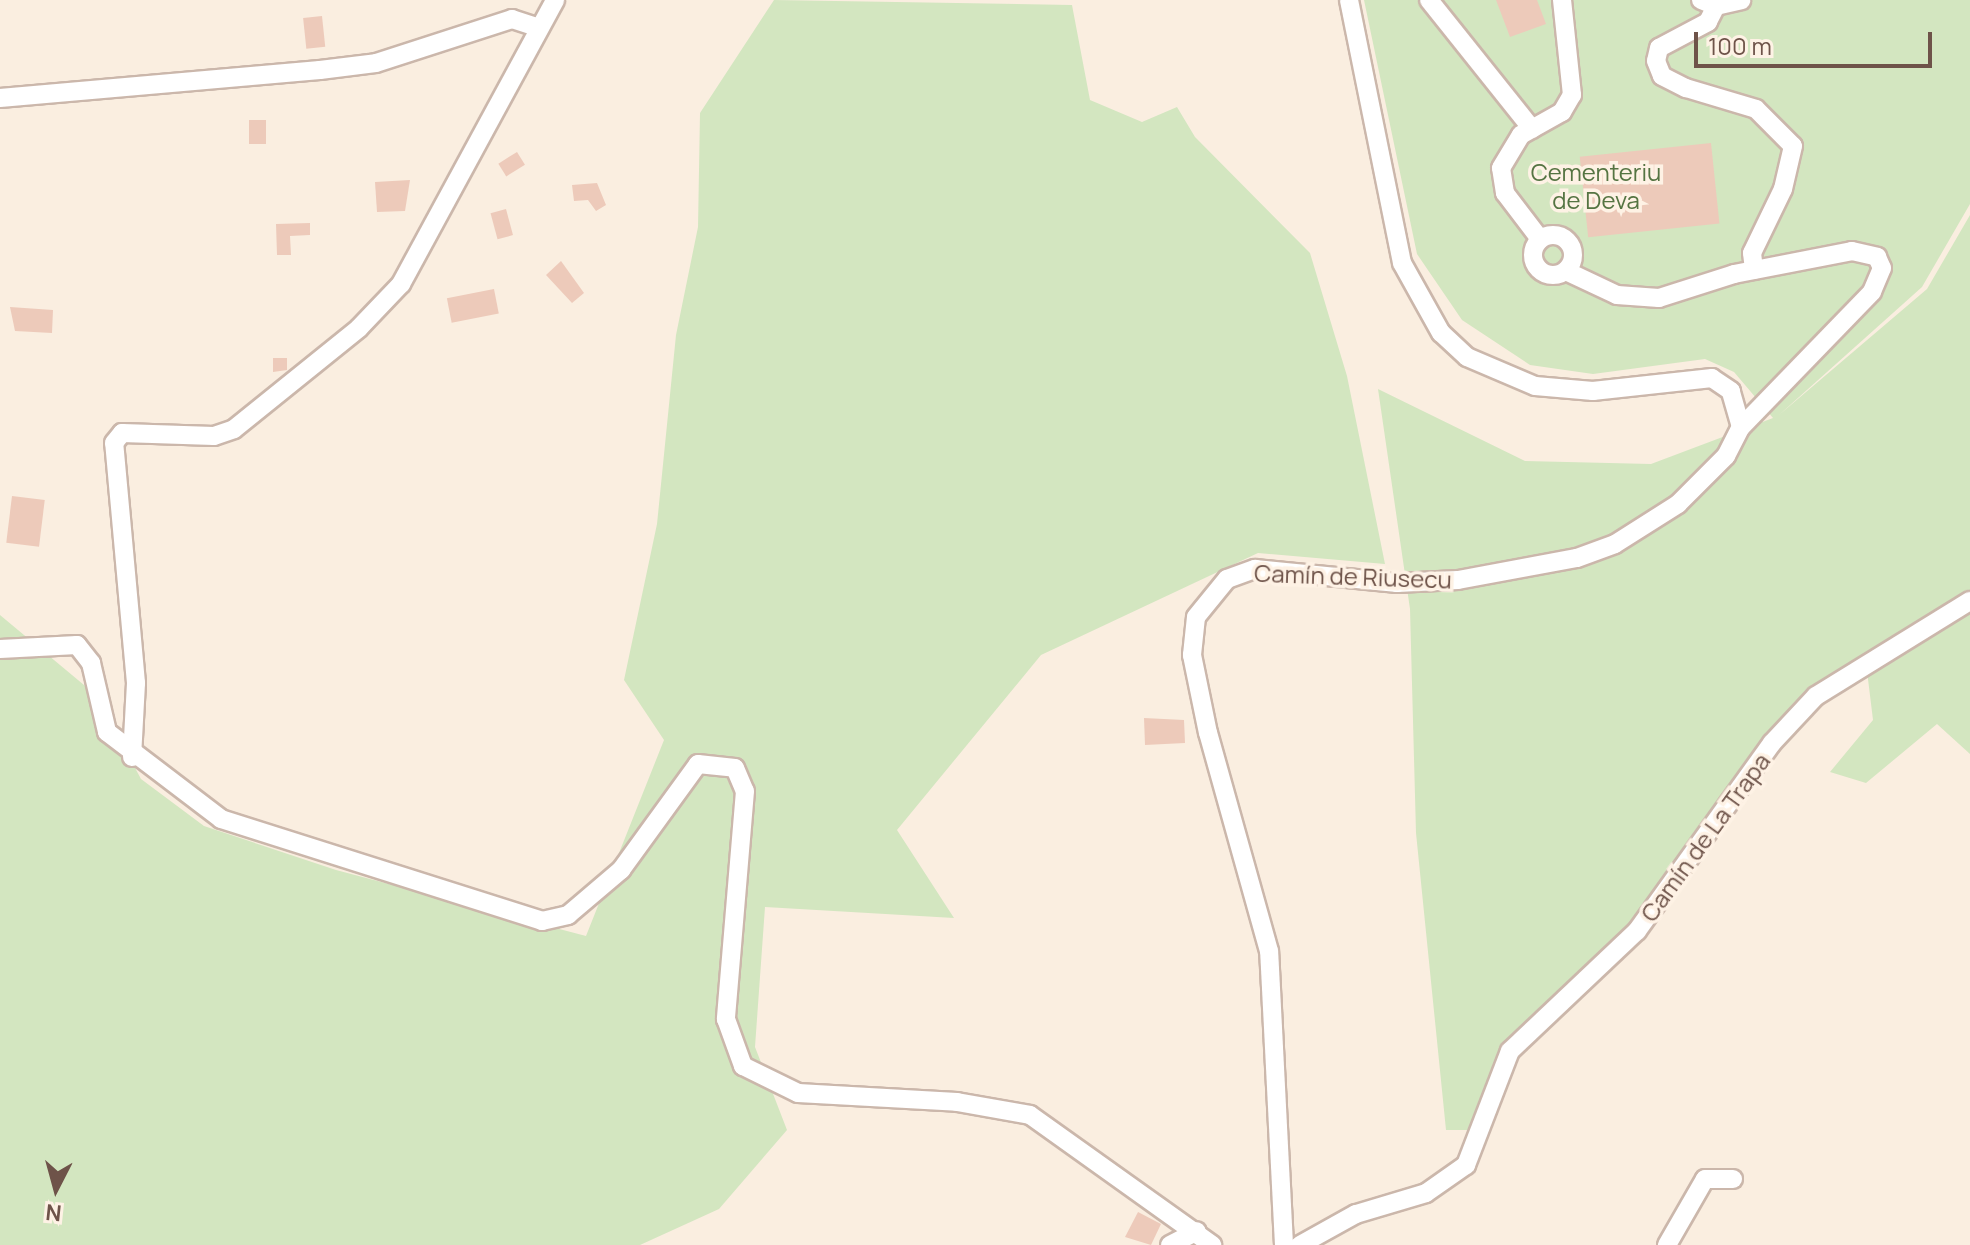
<!DOCTYPE html>
<meta charset="utf-8">
<style>
body{margin:0}
#map{position:relative;width:1970px;height:1245px;overflow:hidden;background:#faeee0;font-family:Manrope,sans-serif}
div>[style]{position:absolute}
[style*='--x']{left:calc(var(--x)*1px);top:calc(var(--y)*1px);width:calc(var(--w)*1px);rotate:calc(var(--a)*1deg)}
.green>*{inset:0;background:#d3e6c0}
.building>*{inset:0;background:#edcaba;transform-origin:0 0}
.roads{filter:drop-shadow(2px 0 #cbb7ab) drop-shadow(-2px 0 #cbb7ab) drop-shadow(0 2px #cbb7ab) drop-shadow(0 -2px #cbb7ab)}
.minor>*{height:18px;margin:-9px;padding:0 9px;transform-origin:9px;border-radius:9px;background:#fff}
.minor>.ring{margin:-9px;padding:0;box-sizing:content-box;background:none;border:18px solid #fff;border-radius:50%}
span{translate:-50% -50%;white-space:nowrap;text-align:center;line-height:1.15;-webkit-text-stroke:7px #fef2e5;paint-order:stroke}
.park-label{font-size:24px;color:#557442}
.street-label{font-size:24px;color:#6e5349}
.north{position:absolute;left:16px;top:1149px;width:80px;height:80px;-webkit-text-stroke:6px #fef2e5;paint-order:stroke;rotate:186deg;font-size:22px;font-weight:700;line-height:32px;text-align:center;color:#6e5349}
.north::after{content:'';display:block;margin:auto;width:28px;height:36px;background:#6e5349;clip-path:polygon(50% 0,100% 100%,50% 72%,0 100%)}
.scale{position:absolute;left:1694px;top:32px;width:238px;height:36px;box-sizing:border-box;border:4px solid #6e5349;border-top:0;padding-left:10px;font-size:24px;line-height:28px;white-space:nowrap;color:#6e5349;-webkit-text-stroke:6px #fef2e5;paint-order:stroke}
</style>
<div id="map">
<div class="green">
<i style="clip-path:polygon(774px 0,1072px 5px,1090px 100px,1142px 122px,1177px 107px,1195px 137px,1310px 253px,1347px 376px,1385px 564px,1258px 553px,1041px 655px,897px 830px,954px 918px,765px 907px,755px 1047px,787px 1130px,719px 1209px,640px 1245px,0 1245px,0 615px,96px 695px,141px 779px,204px 826px,336px 870px,586px 936px,664px 740px,624px 680px,657px 524px,676px 335px,698px 227px,700px 113px)"></i>
<i style="clip-path:polygon(1364px 0,1970px 0,1970px 204px,1922px 287px,1779px 415px,1927px 289px,1970px 215px,1970px 754px,1937px 724px,1866px 783px,1830px 772px,1873px 720px,1867px 671px,1813px 694px,1642px 918px,1534px 1015px,1473px 1130px,1446px 1130px,1416px 833px,1410px 609px,1378px 389px,1525px 461px,1651px 464px,1773px 418px,1734px 372px,1705px 359px,1593px 374px,1530px 365px,1462px 320px,1417px 254px)"></i>
</div>
<div class="building">
<i style="clip-path:polygon(1496px 0,1537px 0,1546px 24px,1510px 37px)"></i>
<i style="left:322px;top:16px;width:31px;height:19px;rotate:84deg"></i>
<i style="left:249px;top:120px;width:17px;height:24px"></i>
<i style="left:1711px;top:143px;width:81px;height:132px;rotate:84deg"></i>
<i style="left:517px;top:152px;width:15px;height:22px;rotate:58deg"></i>
<i style="clip-path:polygon(410px 180px,405px 211px,377px 212px,375px 182px)"></i>
<i style="clip-path:polygon(597px 183px,606px 205px,596px 211px,588px 200px,574px 201px,572px 185px)"></i>
<i style="left:506px;top:209px;width:27px;height:16px;rotate:75deg"></i>
<i style="clip-path:polygon(310px 223px,310px 235px,290px 236px,291px 255px,277px 255px,276px 224px)"></i>
<i style="clip-path:polygon(561px 261px,584px 293px,572px 303px,546px 275px)"></i>
<i style="left:494px;top:289px;width:25px;height:48px;rotate:79deg"></i>
<i style="clip-path:polygon(10px 307px,53px 310px,52px 333px,15px 331px)"></i>
<i style="clip-path:polygon(273px 358px,287px 358px,287px 370px,273px 372px)"></i>
<i style="left:12px;top:496px;width:33px;height:47px;rotate:7deg"></i>
<i style="clip-path:polygon(1144px 718px,1184px 720px,1185px 743px,1145px 745px)"></i>
<i style="clip-path:polygon(1138px 1212px,1161px 1224px,1151px 1245px,1125px 1237px)"></i>
</div>
<div class="roads">
<div class="minor">
<i style="--x:1429;--y:0;--w:165;--a:51.4"></i>
<i style="--x:1701;--y:0;--w:16;--a:22"></i>
<i style="--x:1716;--y:6;--w:26;--a:-13"></i>
<i style="--x:1716;--y:6;--w:18;--a:117"></i>
<i style="--x:1708;--y:22;--w:55;--a:152"></i>
<i style="--x:1659;--y:48;--w:13;--a:103"></i>
<i style="--x:1656;--y:61;--w:16;--a:68"></i>
<i style="--x:1662;--y:76;--w:27;--a:27"></i>
<i style="--x:1686;--y:88;--w:73;--a:16.7"></i>
<i style="--x:1756;--y:109;--w:52;--a:45"></i>
<i style="--x:1793;--y:146;--w:44;--a:103.1"></i>
<i style="--x:1783;--y:189;--w:71;--a:115.8"></i>
<i style="--x:1752;--y:253;--w:17;--a:83"></i>
<i style="--x:0;--y:98;--w:321;--a:-5"></i>
<i style="--x:320;--y:70;--w:56;--a:-7.1"></i>
<i style="--x:376;--y:63;--w:143;--a:-17.9"></i>
<i style="--x:512;--y:19;--w:29;--a:18"></i>
<i class="ring" style="left:1533px;top:235px;width:22px;height:22px"></i>
<i style="--x:1540;--y:239;--w:58;--a:-127.3"></i>
<i style="--x:1505;--y:193;--w:25;--a:-99"></i>
<i style="--x:1501;--y:168;--w:39;--a:-59"></i>
<i style="--x:1521;--y:135;--w:47;--a:-29.3"></i>
<i style="--x:1562;--y:112;--w:20;--a:-60"></i>
<i style="--x:1572;--y:95;--w:96;--a:-96"></i>
<i style="--x:1566;--y:271;--w:56;--a:25.2"></i>
<i style="--x:1617;--y:295;--w:42;--a:4.1"></i>
<i style="--x:1659;--y:298;--w:79;--a:-17.7"></i>
<i style="--x:1734;--y:274;--w:120;--a:-11"></i>
<i style="--x:1852;--y:251;--w:26;--a:13"></i>
<i style="--x:1877;--y:257;--w:12;--a:66"></i>
<i style="--x:1882;--y:268;--w:26;--a:113"></i>
<i style="--x:1872;--y:292;--w:188;--a:134.1"></i>
<i style="--x:0;--y:649;--w:77;--a:-3"></i>
<i style="--x:77;--y:645;--w:23;--a:52"></i>
<i style="--x:91;--y:663;--w:71;--a:76.9"></i>
<i style="--x:107;--y:732;--w:143;--a:37.3"></i>
<i style="--x:221;--y:819;--w:337;--a:17.6"></i>
<i style="--x:542;--y:921;--w:27;--a:-13"></i>
<i style="--x:568;--y:915;--w:70;--a:-40.3"></i>
<i style="--x:621;--y:870;--w:131;--a:-54"></i>
<i style="--x:698;--y:764;--w:37;--a:6"></i>
<i style="--x:735;--y:768;--w:25;--a:67"></i>
<i style="--x:745;--y:791;--w:229;--a:94.8"></i>
<i style="--x:726;--y:1019;--w:50;--a:70.1"></i>
<i style="--x:743;--y:1066;--w:61;--a:26.1"></i>
<i style="--x:798;--y:1093;--w:159;--a:3.2"></i>
<i style="--x:957;--y:1102;--w:74;--a:10.1"></i>
<i style="--x:1030;--y:1115;--w:224;--a:35.5"></i>
<i style="--x:132;--y:757;--w:74;--a:-86.9"></i>
<i style="--x:136;--y:683;--w:241;--a:-95.2"></i>
<i style="--x:114;--y:443;--w:13;--a:-51"></i>
<i style="--x:122;--y:433;--w:92;--a:1.9"></i>
<i style="--x:214;--y:436;--w:21;--a:-19"></i>
<i style="--x:234;--y:429;--w:161;--a:-38.9"></i>
<i style="--x:359;--y:328;--w:61;--a:-46.3"></i>
<i style="--x:401;--y:284;--w:323;--a:-61.5"></i>
<i style="--x:1170;--y:1245;--w:30;--a:-27"></i>
<i style="--x:1284;--y:1245;--w:294;--a:-92.9"></i>
<i style="--x:1269;--y:951;--w:226;--a:-105.6"></i>
<i style="--x:1208;--y:733;--w:80;--a:-101.6"></i>
<i style="--x:1192;--y:655;--w:38;--a:-84"></i>
<i style="--x:1196;--y:617;--w:49;--a:-50.8"></i>
<i style="--x:1227;--y:579;--w:30;--a:-20"></i>
<i style="--x:1255;--y:569;--w:143;--a:5.6"></i>
<i style="--x:1397;--y:583;--w:61;--a:-2.8"></i>
<i style="--x:1458;--y:580;--w:121;--a:-10.5"></i>
<i style="--x:1577;--y:558;--w:40;--a:-20.2"></i>
<i style="--x:1615;--y:544;--w:75;--a:-32.4"></i>
<i style="--x:1678;--y:504;--w:68;--a:-45"></i>
<i style="--x:1726;--y:456;--w:33;--a:-63"></i>
<i style="--x:1741;--y:427;--w:37;--a:-106"></i>
<i style="--x:1731;--y:391;--w:23;--a:-146"></i>
<i style="--x:1712;--y:378;--w:120;--a:173.8"></i>
<i style="--x:1593;--y:391;--w:58;--a:-175.1"></i>
<i style="--x:1535;--y:386;--w:74;--a:-156.9"></i>
<i style="--x:1467;--y:357;--w:35;--a:-137"></i>
<i style="--x:1441;--y:333;--w:80;--a:-119.1"></i>
<i style="--x:1402;--y:263;--w:268;--a:-101.4"></i>
<i style="--x:1300;--y:1245;--w:64;--a:-29"></i>
<i style="--x:1356;--y:1214;--w:73;--a:-16.7"></i>
<i style="--x:1426;--y:1193;--w:49;--a:-35"></i>
<i style="--x:1466;--y:1165;--w:122;--a:-68.9"></i>
<i style="--x:1510;--y:1051;--w:175;--a:-43.4"></i>
<i style="--x:1637;--y:931;--w:231;--a:-54.3"></i>
<i style="--x:1772;--y:743;--w:64;--a:-46.9"></i>
<i style="--x:1816;--y:696;--w:181;--a:-31.7"></i>
<i style="--x:1667;--y:1245;--w:76;--a:-60.1"></i>
<i style="--x:1705;--y:1179;--w:28;--a:0"></i>
</div>
</div>
<div class="park-label">
<span style="left:1596px;top:186px">Cementeriu<br>de Deva</span>
</div>
<div class="street-label">
<span style="left:1353px;top:576px;rotate:2deg">Camín de Riusecu</span>
<span style="left:1705px;top:837px;rotate:-54deg">Camín de La Trapa</span>
</div>
<div class="north">N</div>
<div class="scale">100 m</div>
</div>
